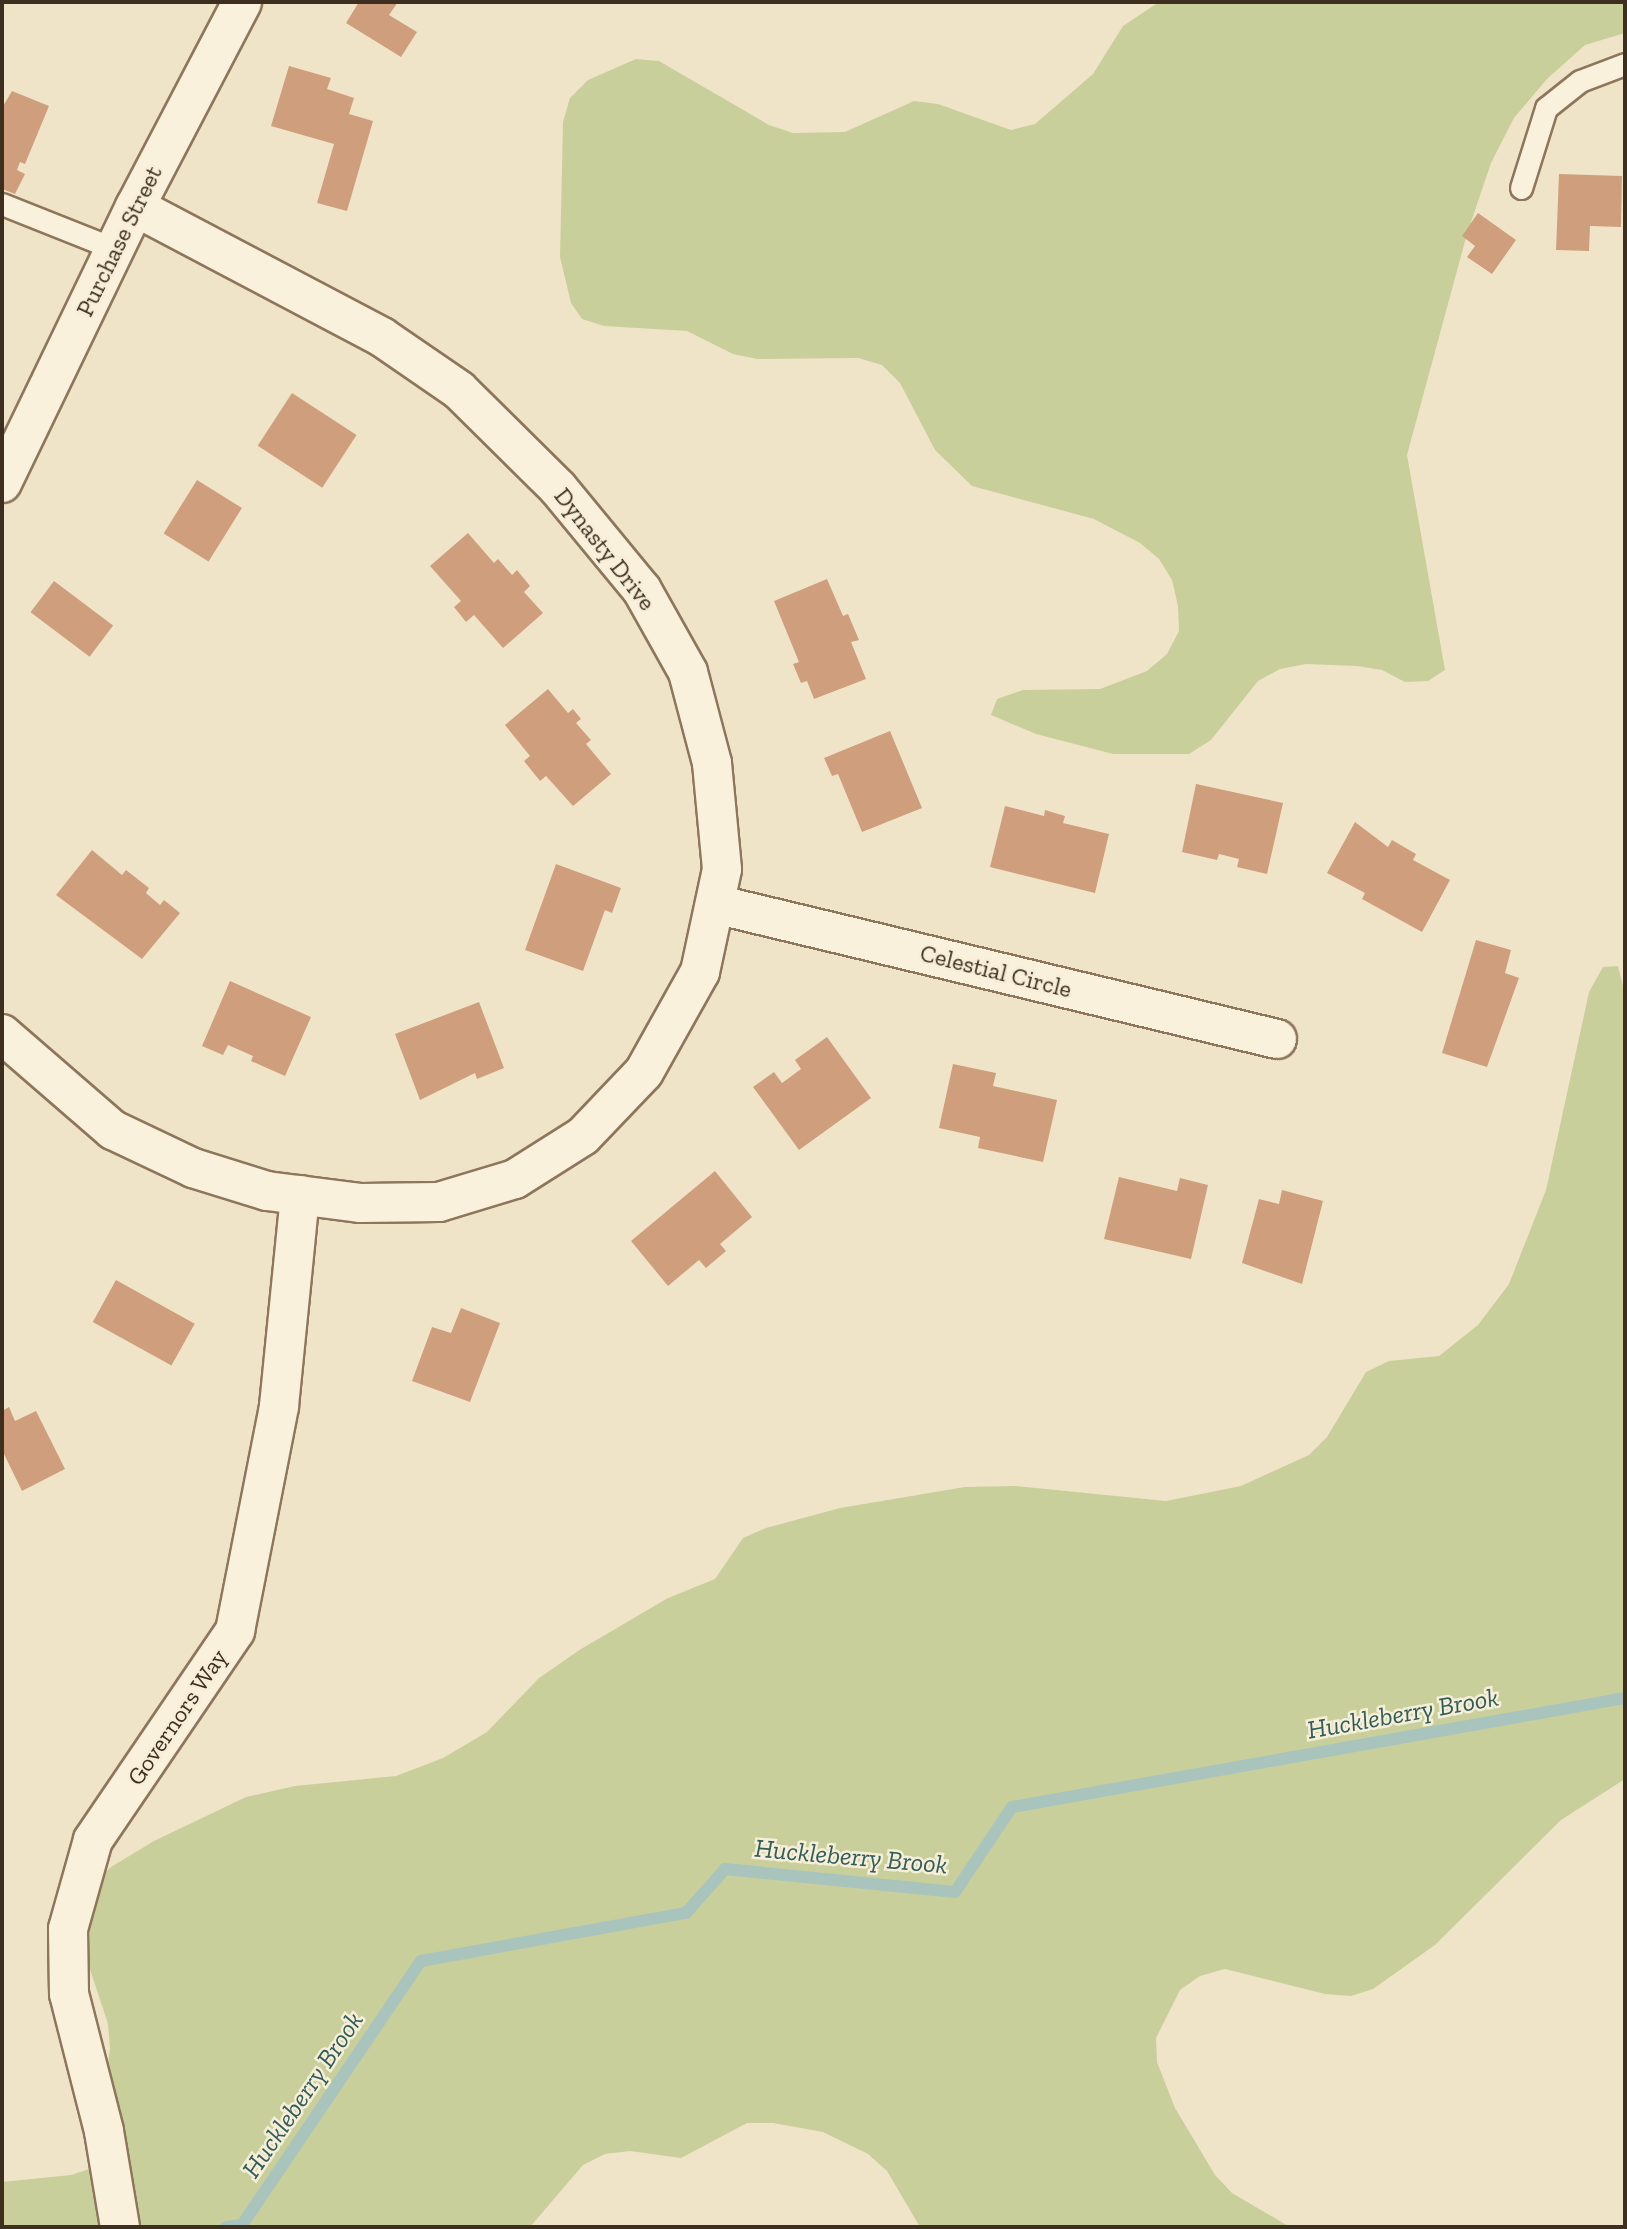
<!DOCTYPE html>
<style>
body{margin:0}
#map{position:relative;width:1627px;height:2229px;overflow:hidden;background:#f0e4c8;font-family:"Zilla Slab",serif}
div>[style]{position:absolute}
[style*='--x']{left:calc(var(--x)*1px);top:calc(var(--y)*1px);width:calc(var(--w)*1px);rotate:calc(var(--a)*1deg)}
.green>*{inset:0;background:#c9cf9b}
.stream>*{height:12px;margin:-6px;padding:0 6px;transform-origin:6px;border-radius:6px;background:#a9c4bc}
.building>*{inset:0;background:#cf9f7d;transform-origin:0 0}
.roads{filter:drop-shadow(2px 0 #8d765c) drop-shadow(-2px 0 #8d765c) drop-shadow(0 2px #8d765c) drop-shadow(0 -2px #8d765c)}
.lane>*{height:21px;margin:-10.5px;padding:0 10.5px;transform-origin:10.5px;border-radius:10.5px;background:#faf1dc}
.street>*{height:38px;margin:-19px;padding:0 19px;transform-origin:19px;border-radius:19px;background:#faf1dc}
.secondary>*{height:38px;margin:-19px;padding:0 19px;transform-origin:19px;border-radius:19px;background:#faf1dc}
span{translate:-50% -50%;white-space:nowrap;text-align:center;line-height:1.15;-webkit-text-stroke:5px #f7eed8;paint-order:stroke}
.street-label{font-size:24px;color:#3d2e20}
.water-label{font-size:26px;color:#2f5d5a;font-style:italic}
.frame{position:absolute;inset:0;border:4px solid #3d2e20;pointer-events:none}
</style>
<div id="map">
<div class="green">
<i style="clip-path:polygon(1159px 2px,1625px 2px,1625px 33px,1585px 45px,1547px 79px,1514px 118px,1491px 163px,1467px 234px,1407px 455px,1445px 670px,1428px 681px,1405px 682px,1382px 670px,1357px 666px,1306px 664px,1280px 669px,1258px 681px,1211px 740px,1189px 754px,1113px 754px,1036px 734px,991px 715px,997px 699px,1023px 690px,1100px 689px,1147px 671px,1167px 654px,1179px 631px,1178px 606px,1172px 580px,1159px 559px,1140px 543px,1094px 519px,972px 486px,935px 450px,900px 383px,882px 365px,858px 358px,757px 359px,733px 354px,687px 331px,604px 326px,582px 319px,571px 303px,560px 257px,563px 122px,570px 98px,588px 80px,636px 59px,659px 61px,769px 125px,793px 133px,845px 132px,914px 101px,938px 104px,1011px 130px,1035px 124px,1093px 74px,1123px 26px)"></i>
<i style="clip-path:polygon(1618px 966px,1625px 994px,1625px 1779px,1561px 1820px,1435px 1945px,1373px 1989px,1351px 1996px,1325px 1994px,1225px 1969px,1200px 1976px,1180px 1990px,1156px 2038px,1157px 2062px,1175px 2108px,1215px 2175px,1232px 2193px,1290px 2227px,920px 2227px,887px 2171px,868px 2154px,823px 2132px,773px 2123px,747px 2123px,681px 2158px,630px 2151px,605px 2154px,583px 2165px,530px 2227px,2px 2227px,2px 2182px,71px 2175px,95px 2167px,110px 2048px,108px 2024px,76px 1927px,75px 1902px,111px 1867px,154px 1841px,246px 1797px,295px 1786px,396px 1776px,443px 1758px,487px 1732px,539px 1678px,581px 1649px,668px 1598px,715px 1579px,743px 1538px,766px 1528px,840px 1508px,965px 1487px,1015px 1486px,1166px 1501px,1241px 1486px,1309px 1455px,1327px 1437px,1366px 1372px,1389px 1361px,1439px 1356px,1478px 1325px,1509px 1284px,1546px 1190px,1589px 992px,1603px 967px)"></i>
</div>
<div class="stream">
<i style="--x:226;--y:2227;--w:16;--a:-7"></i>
<i style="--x:242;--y:2225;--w:319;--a:-55.9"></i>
<i style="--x:421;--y:1961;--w:269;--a:-10.3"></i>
<i style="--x:686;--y:1913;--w:59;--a:-48.4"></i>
<i style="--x:725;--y:1869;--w:231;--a:5.7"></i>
<i style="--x:955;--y:1892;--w:102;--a:-56.2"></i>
<i style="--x:1012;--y:1807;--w:623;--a:-10.08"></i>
</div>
<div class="building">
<i style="clip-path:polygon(359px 2px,398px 2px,389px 15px,417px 32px,401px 57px,346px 23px)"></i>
<i style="clip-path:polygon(289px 66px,331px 78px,327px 89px,354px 98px,349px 114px,373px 121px,347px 211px,317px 203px,334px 144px,271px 126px)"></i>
<i style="clip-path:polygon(12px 91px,49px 106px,25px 164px,20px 162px,17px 170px,25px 174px,15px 194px,2px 189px,2px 108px)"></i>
<i style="clip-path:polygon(1559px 174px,1622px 176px,1621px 227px,1590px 226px,1589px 251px,1556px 250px)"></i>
<i style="clip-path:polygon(1478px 213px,1516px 240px,1492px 274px,1467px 257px,1475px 246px,1462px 236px)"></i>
<i style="left:292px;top:393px;width:77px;height:63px;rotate:33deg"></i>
<i style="left:197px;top:480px;width:53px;height:63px;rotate:32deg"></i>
<i style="clip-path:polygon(468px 533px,494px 563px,498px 559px,512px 575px,517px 570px,530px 586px,524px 592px,543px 613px,503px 648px,474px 615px,466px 622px,454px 607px,461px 601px,430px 566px)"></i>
<i style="clip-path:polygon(827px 579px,843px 616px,848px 614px,859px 640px,851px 642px,866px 679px,814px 699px,807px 681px,801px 683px,793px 664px,799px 662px,774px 601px)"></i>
<i style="left:54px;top:581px;width:74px;height:39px;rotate:37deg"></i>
<i style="clip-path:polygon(548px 689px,568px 713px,573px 709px,581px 719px,576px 723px,591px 740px,586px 744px,611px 774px,573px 806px,546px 776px,540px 781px,524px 761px,530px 756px,505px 725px)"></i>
<i style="clip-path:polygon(890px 731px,922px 808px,862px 832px,838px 774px,832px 776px,824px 758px)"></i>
<i style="clip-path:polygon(1196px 784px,1283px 803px,1267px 874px,1237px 867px,1239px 859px,1219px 854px,1217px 860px,1182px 852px)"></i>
<i style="clip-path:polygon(1005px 806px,1044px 816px,1045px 810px,1065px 816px,1063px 823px,1109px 834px,1095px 893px,990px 867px)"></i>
<i style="clip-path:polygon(1355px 822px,1388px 847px,1392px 840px,1416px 854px,1413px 860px,1450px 880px,1422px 932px,1362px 899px,1365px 893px,1327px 873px)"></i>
<i style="clip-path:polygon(92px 850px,122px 875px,126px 870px,149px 888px,146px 893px,160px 905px,164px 900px,180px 913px,142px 959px,56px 895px)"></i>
<i style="clip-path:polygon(556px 864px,621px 888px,612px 913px,605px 910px,583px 971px,525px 950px)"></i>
<i style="clip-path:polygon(1476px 940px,1511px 950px,1505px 973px,1519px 978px,1487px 1067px,1442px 1053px)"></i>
<i style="clip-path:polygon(230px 981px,311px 1017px,285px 1076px,251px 1061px,253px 1056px,228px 1045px,223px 1055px,202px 1046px)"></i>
<i style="clip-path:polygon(479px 1002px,504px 1068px,477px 1079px,475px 1073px,420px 1100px,395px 1034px)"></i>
<i style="clip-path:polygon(827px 1037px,871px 1098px,799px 1150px,753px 1087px,774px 1072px,782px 1083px,801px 1069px,795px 1060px)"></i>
<i style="clip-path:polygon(953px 1064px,996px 1073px,993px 1086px,1057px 1100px,1043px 1162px,978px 1148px,980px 1137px,939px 1128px)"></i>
<i style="clip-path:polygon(715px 1171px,752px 1217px,720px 1244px,726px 1251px,706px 1268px,699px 1260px,668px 1286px,631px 1241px)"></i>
<i style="clip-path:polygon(1119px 1177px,1177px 1191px,1180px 1178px,1208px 1185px,1191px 1259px,1104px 1239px)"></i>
<i style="clip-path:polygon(1282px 1190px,1323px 1201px,1302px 1284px,1242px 1263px,1259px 1199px,1279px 1204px)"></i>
<i style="left:116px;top:1280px;width:90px;height:48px;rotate:29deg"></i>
<i style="clip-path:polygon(461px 1308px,500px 1323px,470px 1402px,412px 1381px,432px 1327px,451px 1333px)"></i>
<i style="clip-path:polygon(9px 1407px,15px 1421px,36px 1411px,65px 1469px,22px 1491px,2px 1450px,2px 1411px)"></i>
</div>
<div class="roads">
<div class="lane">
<i style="--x:1521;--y:188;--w:84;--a:-72.6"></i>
<i style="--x:1546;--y:108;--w:43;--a:-38.5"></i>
<i style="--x:1580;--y:81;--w:48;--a:-20.7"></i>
<i style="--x:2;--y:204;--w:122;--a:21.7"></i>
</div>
<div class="street">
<i style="--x:715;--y:904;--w:578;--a:13.51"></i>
<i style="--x:2;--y:1034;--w:147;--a:40.9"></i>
<i style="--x:113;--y:1130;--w:89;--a:25.4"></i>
<i style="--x:193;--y:1168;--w:77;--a:17.3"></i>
<i style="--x:267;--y:1191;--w:95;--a:7.3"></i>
<i style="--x:361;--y:1203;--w:78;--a:-0.7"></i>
<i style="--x:439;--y:1202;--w:79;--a:-16.8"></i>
<i style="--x:515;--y:1179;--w:80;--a:-32.3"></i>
<i style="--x:583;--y:1136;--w:88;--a:-46.4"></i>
<i style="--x:644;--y:1072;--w:115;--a:-60.8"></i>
<i style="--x:700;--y:972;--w:105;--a:-77.9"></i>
<i style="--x:722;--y:869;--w:106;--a:-95.4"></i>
<i style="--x:712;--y:763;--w:94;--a:-104.8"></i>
<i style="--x:688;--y:672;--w:94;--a:-119.3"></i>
<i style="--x:642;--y:590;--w:132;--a:-129.5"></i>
<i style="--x:558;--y:488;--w:139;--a:-135.3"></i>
<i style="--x:459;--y:390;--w:93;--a:-145.5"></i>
<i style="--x:382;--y:337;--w:279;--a:-152.2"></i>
<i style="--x:120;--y:2227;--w:97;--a:-99.5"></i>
<i style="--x:104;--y:2131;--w:141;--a:-104.3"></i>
<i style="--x:69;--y:1994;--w:65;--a:-90.9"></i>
<i style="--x:68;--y:1929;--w:92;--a:-74.3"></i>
<i style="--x:93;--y:1840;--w:253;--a:-55.8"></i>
<i style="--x:235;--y:1631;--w:229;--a:-78.9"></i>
<i style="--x:279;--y:1406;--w:212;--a:-84.3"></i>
</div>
<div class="secondary">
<i style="--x:2;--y:483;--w:306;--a:-64.3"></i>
<i style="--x:135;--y:207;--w:231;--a:-62.4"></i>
</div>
</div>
<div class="street-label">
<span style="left:119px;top:241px;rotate:-64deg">Purchase Street</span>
<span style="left:605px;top:549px;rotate:52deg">Dynasty Drive</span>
<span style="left:996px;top:971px;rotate:14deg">Celestial Circle</span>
<span style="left:177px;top:1717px;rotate:-56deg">Governors Way</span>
</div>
<div class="water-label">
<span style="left:1403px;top:1714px;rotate:-10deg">Huckleberry Brook</span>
<span style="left:851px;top:1857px;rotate:5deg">Huckleberry Brook</span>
<span style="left:303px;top:2095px;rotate:-56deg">Huckleberry Brook</span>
</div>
<div class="frame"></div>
</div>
